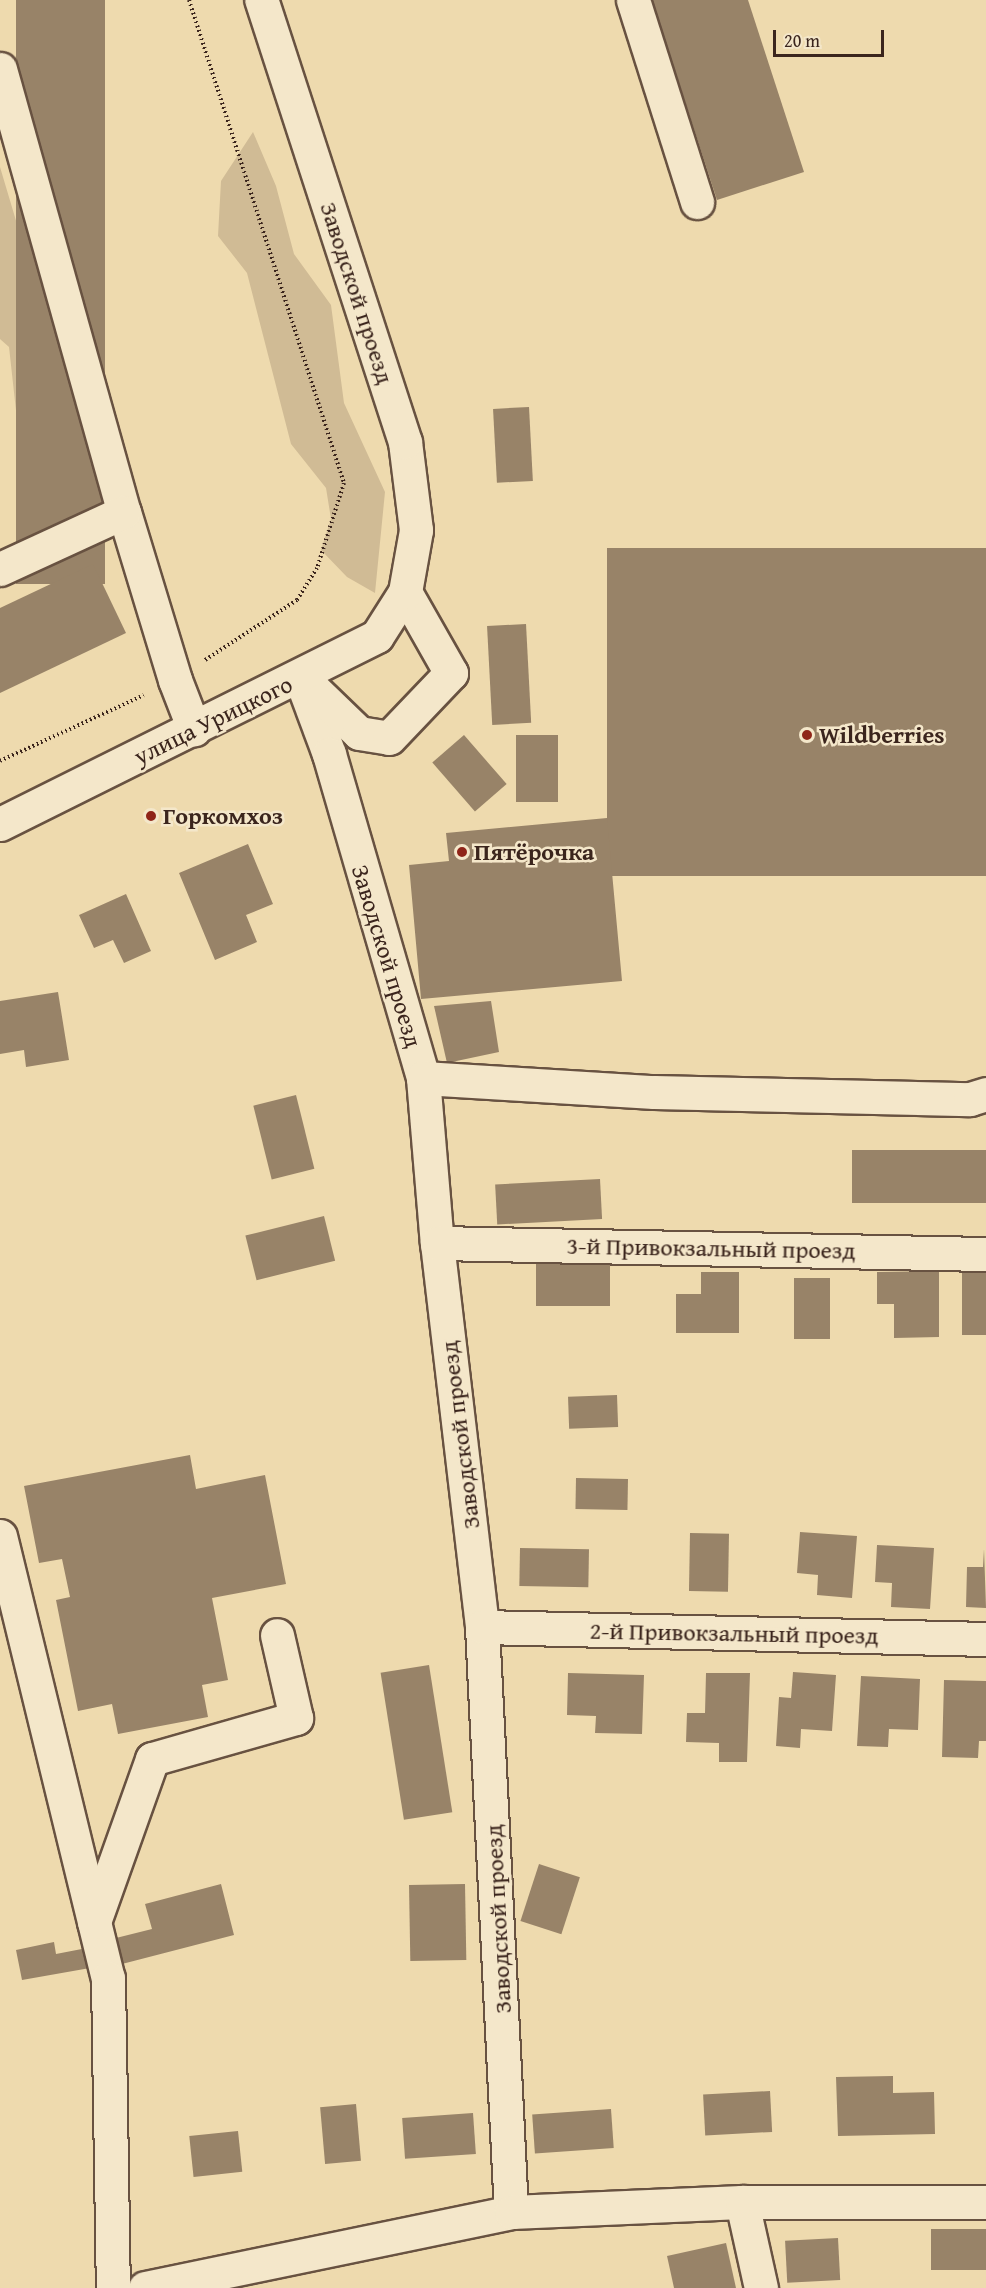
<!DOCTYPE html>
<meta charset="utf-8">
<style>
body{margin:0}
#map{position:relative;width:986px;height:2288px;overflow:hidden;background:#eedaae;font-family:"Gentium Book Plus",serif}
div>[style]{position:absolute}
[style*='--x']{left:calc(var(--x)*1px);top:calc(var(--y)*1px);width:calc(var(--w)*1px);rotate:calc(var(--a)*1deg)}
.green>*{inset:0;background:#d0bb95}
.building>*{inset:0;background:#988368;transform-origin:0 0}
.path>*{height:4px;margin-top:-2px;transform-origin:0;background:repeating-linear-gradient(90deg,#3b251d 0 1.5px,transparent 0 4.5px)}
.roads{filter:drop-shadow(2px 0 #685241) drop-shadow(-2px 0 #685241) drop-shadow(0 2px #685241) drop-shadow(0 -2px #685241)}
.minor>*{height:33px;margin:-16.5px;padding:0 16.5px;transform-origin:16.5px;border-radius:16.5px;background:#f4e7ca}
.dots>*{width:16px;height:16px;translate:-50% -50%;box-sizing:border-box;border:3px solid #f4e7ca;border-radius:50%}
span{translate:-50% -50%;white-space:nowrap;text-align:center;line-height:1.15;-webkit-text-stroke:5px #f4e7ca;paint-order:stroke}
.street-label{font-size:24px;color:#3b251d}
.poi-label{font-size:24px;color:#3b251d;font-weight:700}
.left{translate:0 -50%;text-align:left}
.scale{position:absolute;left:773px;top:30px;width:111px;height:27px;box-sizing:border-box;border:3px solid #3b251d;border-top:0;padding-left:8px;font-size:18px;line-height:21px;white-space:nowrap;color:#3b251d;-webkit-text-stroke:4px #f4e7ca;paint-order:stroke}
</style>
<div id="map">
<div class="green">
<i style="clip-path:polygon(253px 132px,276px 186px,294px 254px,331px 305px,344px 403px,385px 492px,375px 593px,347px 577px,321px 550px,331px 519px,326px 488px,291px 444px,247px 273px,218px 236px,221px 181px)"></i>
<i style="clip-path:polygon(0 167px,48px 328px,92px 491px,57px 493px,22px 465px,9px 347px,0 339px)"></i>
</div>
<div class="building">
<i style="left:16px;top:0;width:89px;height:584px"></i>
<i style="clip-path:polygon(652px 0,748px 0,804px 172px,717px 200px)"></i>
<i style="left:529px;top:407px;width:74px;height:36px;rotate:87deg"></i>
<i style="left:986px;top:548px;width:328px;height:379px;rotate:90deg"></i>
<i style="clip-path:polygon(93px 564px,126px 633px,0 693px,0 608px)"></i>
<i style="left:526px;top:624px;width:99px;height:39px;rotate:87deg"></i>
<i style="left:464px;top:735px;width:65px;height:42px;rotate:49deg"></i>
<i style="left:516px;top:735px;width:42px;height:67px"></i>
<i style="clip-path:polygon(607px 818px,622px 981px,421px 999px,409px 865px,449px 861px,446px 833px)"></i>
<i style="clip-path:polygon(248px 844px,273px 904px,246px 915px,257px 942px,215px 960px,179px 873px)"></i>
<i style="clip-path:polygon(126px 894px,151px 951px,124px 963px,113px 940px,94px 948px,79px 915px)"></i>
<i style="clip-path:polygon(58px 992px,69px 1060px,26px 1067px,24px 1050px,0 1054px,0 1001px)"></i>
<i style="clip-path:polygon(491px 1001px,499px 1052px,447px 1063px,434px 1006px)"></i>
<i style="left:296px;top:1095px;width:76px;height:44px;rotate:76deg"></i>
<i style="left:986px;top:1150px;width:53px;height:134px;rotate:90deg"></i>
<i style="left:600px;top:1179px;width:40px;height:105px;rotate:87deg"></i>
<i style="left:324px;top:1216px;width:46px;height:81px;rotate:76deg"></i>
<i style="left:536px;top:1263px;width:74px;height:43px"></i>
<i style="clip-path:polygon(939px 1271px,939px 1337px,894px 1338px,894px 1304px,877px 1304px,877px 1272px)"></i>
<i style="clip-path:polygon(701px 1272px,739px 1272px,739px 1333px,676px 1333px,676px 1294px,701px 1294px)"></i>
<i style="left:962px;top:1273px;width:24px;height:62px"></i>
<i style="left:794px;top:1278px;width:36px;height:61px"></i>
<i style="left:617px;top:1395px;width:32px;height:49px;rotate:88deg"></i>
<i style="clip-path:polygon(190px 1455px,196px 1489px,265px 1475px,286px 1584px,212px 1598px,228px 1680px,202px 1685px,208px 1717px,118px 1734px,112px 1704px,78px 1711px,56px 1600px,70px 1597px,62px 1559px,39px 1563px,24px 1486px)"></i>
<i style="left:576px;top:1478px;width:52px;height:31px;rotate:1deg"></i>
<i style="clip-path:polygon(800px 1532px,857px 1536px,852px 1598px,817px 1595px,818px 1575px,797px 1573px)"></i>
<i style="left:690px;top:1533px;width:39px;height:58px;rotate:1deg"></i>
<i style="clip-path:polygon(877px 1545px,934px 1548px,930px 1609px,891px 1607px,892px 1583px,875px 1582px)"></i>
<i style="left:520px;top:1548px;width:69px;height:38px;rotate:1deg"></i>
<i style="clip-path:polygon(984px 1549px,986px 1608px,966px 1607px,967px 1567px,983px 1567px)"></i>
<i style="left:429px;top:1665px;width:149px;height:49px;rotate:81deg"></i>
<i style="clip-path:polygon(793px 1672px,836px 1675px,832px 1731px,801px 1729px,800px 1748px,776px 1746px,779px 1697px,791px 1698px)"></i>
<i style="clip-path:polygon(568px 1673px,644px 1675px,642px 1734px,595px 1733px,596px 1716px,567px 1715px)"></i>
<i style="clip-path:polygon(706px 1673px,750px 1673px,747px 1762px,719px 1762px,719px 1743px,686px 1742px,687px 1713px,705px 1713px)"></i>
<i style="clip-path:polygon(861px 1676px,920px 1679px,918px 1730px,889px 1729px,888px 1747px,857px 1746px)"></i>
<i style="clip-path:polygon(944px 1680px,986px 1681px,986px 1741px,979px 1741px,978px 1758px,942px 1757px)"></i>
<i style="left:539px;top:1864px;width:43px;height:60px;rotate:18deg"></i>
<i style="clip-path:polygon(221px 1884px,234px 1935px,122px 1964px,116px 1938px,152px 1929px,145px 1904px)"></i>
<i style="left:465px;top:1884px;width:76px;height:56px;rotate:89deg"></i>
<i style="clip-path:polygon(54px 1942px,56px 1954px,87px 1948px,90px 1968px,22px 1980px,16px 1950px)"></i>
<i style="clip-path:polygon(893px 2076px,893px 2093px,934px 2092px,935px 2134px,838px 2136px,836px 2077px)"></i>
<i style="left:770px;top:2091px;width:41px;height:67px;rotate:87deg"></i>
<i style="left:356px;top:2104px;width:57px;height:36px;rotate:85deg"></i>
<i style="left:611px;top:2109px;width:39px;height:79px;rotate:86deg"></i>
<i style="left:473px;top:2113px;width:41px;height:71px;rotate:86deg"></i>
<i style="left:238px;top:2131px;width:41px;height:49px;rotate:84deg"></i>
<i style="left:986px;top:2229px;width:41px;height:55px;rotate:90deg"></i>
<i style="left:838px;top:2238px;width:42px;height:53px;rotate:87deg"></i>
<i style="clip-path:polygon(726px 2243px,736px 2288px,674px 2288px,667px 2256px)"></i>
</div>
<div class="path">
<i style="--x:189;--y:0;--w:507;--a:72.21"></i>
<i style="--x:344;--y:483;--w:89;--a:107.6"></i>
<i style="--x:317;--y:568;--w:38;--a:122"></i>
<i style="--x:297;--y:600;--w:110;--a:146.9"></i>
<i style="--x:0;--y:761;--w:158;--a:-24.6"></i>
</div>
<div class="roads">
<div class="minor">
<i style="--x:633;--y:0;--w:212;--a:72.4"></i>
<i style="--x:0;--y:69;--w:460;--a:74.4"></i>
<i style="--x:124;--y:512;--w:176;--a:73.1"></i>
<i style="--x:175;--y:680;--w:53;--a:68.8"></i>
<i style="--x:0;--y:569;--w:136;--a:-24.7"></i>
<i style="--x:300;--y:676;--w:83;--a:69.6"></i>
<i style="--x:329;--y:754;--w:337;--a:73.8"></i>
<i style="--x:423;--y:1078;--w:166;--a:85.2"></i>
<i style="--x:437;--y:1243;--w:387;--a:83.3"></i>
<i style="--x:482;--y:1627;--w:586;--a:87.16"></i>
<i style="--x:307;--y:683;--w:72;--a:43.9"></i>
<i style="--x:359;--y:733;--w:30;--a:9"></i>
<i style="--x:389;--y:738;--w:90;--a:-46.4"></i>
<i style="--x:451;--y:673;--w:93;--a:-119.6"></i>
<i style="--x:0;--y:824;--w:421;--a:-26.5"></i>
<i style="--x:377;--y:636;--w:52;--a:-57.5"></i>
<i style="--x:405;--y:592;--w:63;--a:-79.9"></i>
<i style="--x:416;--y:530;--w:89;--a:-97.1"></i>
<i style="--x:405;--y:442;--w:465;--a:-108"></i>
<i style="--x:423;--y:1078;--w:231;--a:3.5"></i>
<i style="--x:654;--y:1092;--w:316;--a:1.3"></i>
<i style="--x:970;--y:1099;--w:17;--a:-17"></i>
<i style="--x:437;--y:1243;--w:549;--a:1.15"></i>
<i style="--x:0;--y:1536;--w:455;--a:76.3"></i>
<i style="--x:108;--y:1978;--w:310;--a:89.1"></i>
<i style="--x:482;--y:1627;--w:504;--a:1.36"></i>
<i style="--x:94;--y:1922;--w:173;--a:-70.4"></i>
<i style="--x:152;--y:1759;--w:150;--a:-15.9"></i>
<i style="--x:296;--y:1718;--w:85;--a:-102.9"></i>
<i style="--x:145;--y:2288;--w:374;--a:-11.7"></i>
<i style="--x:511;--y:2212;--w:231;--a:-2.5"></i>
<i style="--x:761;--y:2288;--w:88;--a:-102.5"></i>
<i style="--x:742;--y:2202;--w:244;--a:0"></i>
</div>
</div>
<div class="dots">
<i style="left:807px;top:735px;background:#8f2418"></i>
<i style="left:151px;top:816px;background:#8f2418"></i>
<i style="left:462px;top:852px;background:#8f2418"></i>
</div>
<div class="street-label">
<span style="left:357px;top:293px;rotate:72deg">Заводской проезд</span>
<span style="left:213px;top:720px;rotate:-26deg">улица Урицкого</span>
<span style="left:387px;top:956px;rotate:73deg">Заводской проезд</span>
<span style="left:711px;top:1248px;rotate:1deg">3-й Привокзальный проезд</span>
<span style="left:460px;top:1435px;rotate:-97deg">Заводской проезд</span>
<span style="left:734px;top:1633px;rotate:1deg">2-й Привокзальный проезд</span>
<span style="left:498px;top:1919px;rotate:-93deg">Заводской проезд</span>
</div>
<div class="poi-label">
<span class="left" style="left:819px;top:735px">Wildberries</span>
<span class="left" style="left:163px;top:816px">Горкомхоз</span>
<span class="left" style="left:474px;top:852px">Пятёрочка</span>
</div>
<div class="scale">20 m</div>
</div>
